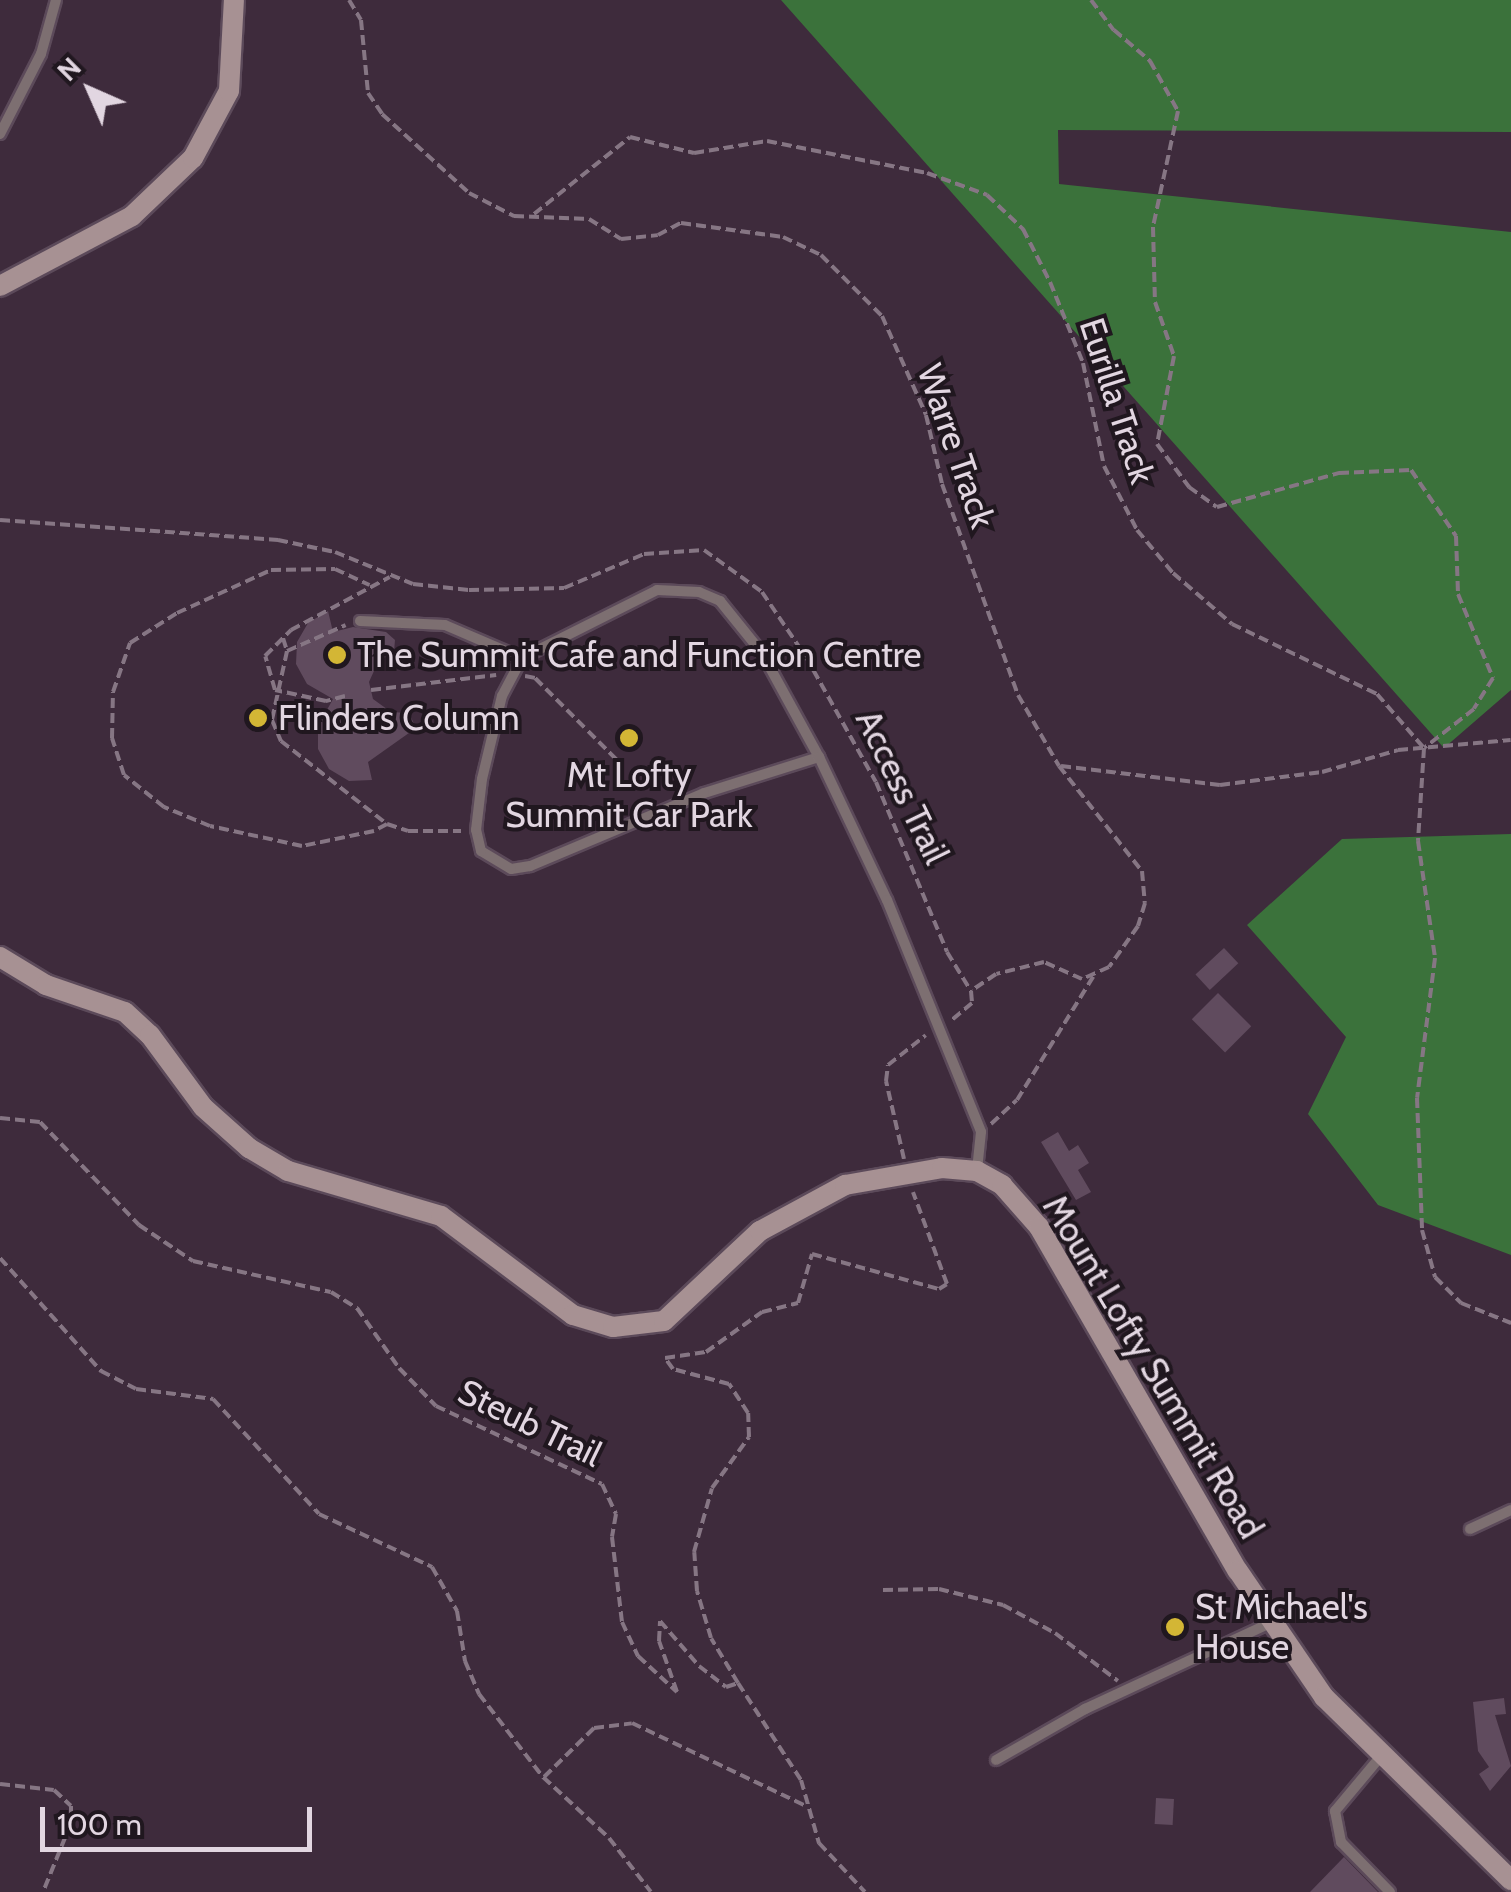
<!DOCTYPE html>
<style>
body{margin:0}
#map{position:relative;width:1511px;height:1892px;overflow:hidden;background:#3e2b3c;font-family:Cabin,sans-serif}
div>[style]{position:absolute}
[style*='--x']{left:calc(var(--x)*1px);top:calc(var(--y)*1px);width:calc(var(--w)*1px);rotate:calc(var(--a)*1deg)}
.forest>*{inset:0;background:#3b723b}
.building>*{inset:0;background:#604b5e;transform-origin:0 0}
.path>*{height:4px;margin-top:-2px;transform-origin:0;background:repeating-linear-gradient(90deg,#867684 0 10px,transparent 0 15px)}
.roads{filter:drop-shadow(2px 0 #5c4a5a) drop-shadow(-2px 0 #5c4a5a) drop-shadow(0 2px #5c4a5a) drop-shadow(0 -2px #5c4a5a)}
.lane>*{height:10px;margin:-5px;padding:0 5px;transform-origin:5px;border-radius:5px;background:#7d6f71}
.secondary>*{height:20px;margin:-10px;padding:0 10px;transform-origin:10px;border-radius:10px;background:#a79193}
.dots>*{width:28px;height:28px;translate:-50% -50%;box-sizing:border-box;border:5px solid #20171f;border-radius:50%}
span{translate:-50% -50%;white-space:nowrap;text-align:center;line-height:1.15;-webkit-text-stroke:8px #20171f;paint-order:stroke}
.street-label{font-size:35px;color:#e2d6e1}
.poi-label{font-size:35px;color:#e2d6e1}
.left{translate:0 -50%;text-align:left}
.north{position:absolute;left:40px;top:40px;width:100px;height:100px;-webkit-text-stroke:8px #20171f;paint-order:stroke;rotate:315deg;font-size:28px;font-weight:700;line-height:40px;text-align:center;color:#e2d6e1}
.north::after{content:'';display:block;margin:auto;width:35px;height:45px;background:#e2d6e1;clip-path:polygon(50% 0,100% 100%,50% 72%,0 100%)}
.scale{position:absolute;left:40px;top:1807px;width:272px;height:45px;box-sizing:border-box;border:5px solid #e2d6e1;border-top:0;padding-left:12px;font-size:30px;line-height:35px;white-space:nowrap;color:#e2d6e1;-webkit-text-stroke:8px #20171f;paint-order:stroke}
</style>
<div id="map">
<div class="forest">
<i style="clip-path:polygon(781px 0,1511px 0,1511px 132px,1058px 130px,1059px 184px,1511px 232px,1511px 690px,1444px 748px)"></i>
<i style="clip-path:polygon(1511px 834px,1511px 1255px,1378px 1205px,1308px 1114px,1346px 1037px,1247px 925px,1342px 839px)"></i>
</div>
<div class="building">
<i style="clip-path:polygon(328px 611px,333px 632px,353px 627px,386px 632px,395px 640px,394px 652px,378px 662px,369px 682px,373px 699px,391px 712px,409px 713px,416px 728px,368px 762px,372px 780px,349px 781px,329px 769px,318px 749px,318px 726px,333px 699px,307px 684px,296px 664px,297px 642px,308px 623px)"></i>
<i style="left:1224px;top:948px;width:21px;height:39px;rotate:47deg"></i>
<i style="left:1218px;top:993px;width:47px;height:37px;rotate:45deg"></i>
<i style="clip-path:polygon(1058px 1132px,1069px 1151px,1078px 1145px,1089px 1163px,1078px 1170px,1091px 1192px,1076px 1200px,1041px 1142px)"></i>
<i style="clip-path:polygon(1504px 1698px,1506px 1714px,1495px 1715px,1511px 1766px,1490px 1791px,1479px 1774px,1489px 1767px,1478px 1751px,1473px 1702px)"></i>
<i style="left:1156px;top:1798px;width:18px;height:26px;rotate:3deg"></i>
<i style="clip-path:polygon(1344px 1857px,1378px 1892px,1310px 1892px)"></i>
</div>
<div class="path">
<i style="--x:349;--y:0;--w:23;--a:59"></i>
<i style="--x:361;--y:20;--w:73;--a:84.5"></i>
<i style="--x:368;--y:93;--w:25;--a:56"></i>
<i style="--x:382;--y:114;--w:118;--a:42.2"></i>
<i style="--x:469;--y:193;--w:51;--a:27.1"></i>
<i style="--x:514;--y:216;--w:75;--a:2.3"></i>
<i style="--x:589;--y:219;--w:38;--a:32"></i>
<i style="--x:621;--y:239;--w:37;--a:-6"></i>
<i style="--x:658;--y:235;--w:26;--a:-28"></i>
<i style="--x:681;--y:223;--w:103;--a:7.8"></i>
<i style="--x:783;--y:237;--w:42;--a:25.3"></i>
<i style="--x:821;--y:255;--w:86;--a:45"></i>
<i style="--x:882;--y:316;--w:108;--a:66"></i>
<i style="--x:926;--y:415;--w:71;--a:76.9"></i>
<i style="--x:942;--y:484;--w:224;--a:70.2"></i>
<i style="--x:1018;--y:695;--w:82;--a:60"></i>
<i style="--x:1059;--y:766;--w:134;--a:51.7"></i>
<i style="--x:1142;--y:871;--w:32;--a:85"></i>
<i style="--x:1145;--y:903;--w:24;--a:107"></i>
<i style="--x:1138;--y:926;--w:50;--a:125.3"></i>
<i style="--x:1109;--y:967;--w:30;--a:156"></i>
<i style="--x:1082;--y:979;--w:42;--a:-155.9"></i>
<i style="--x:1044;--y:962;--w:49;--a:166"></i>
<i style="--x:996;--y:974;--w:30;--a:146"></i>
<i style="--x:971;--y:991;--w:12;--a:85"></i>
<i style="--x:972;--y:1003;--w:26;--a:140"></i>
<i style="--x:1091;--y:0;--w:38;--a:53"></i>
<i style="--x:1114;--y:30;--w:48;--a:40.7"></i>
<i style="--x:1150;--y:61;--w:57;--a:60.8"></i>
<i style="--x:1178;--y:111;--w:119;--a:102.2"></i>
<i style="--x:1153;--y:227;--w:75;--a:88.5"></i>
<i style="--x:1155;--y:302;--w:57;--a:70.6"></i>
<i style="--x:1174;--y:356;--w:90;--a:100.9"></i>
<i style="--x:1157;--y:444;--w:54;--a:53.3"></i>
<i style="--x:1189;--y:487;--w:34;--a:36"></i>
<i style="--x:1217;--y:507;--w:127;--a:-15.6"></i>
<i style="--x:1339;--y:473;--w:72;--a:-2.4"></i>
<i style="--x:1411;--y:470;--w:80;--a:55.7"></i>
<i style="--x:1456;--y:536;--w:58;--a:88"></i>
<i style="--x:1458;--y:594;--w:91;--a:67.4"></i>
<i style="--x:1493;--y:678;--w:36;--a:122"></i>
<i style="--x:1474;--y:709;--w:63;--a:142"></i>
<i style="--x:534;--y:214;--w:123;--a:-38.7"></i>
<i style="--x:630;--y:137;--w:66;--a:14"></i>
<i style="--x:694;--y:153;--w:74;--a:-9.3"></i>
<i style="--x:767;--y:141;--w:163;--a:11.3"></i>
<i style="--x:927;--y:173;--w:64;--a:20.1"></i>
<i style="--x:987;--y:195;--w:50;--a:43.4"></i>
<i style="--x:1023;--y:229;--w:59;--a:63"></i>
<i style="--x:1050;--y:282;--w:87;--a:67.8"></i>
<i style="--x:1083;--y:363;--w:105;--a:78.5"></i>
<i style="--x:1104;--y:466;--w:72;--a:62.7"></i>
<i style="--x:1137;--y:530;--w:56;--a:50.1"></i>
<i style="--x:1173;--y:573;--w:78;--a:40.8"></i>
<i style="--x:1232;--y:624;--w:161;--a:25.8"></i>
<i style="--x:1377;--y:694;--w:72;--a:49"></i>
<i style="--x:0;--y:520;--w:279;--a:4.1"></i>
<i style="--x:278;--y:540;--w:58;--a:11.9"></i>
<i style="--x:335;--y:552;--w:84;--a:22.3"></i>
<i style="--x:413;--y:584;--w:56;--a:6.1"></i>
<i style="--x:469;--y:590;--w:95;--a:-1.2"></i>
<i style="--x:564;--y:588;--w:87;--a:-23"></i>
<i style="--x:644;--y:554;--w:60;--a:-3.8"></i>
<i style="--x:704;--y:550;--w:72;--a:35.9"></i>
<i style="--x:762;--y:592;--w:78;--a:55.9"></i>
<i style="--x:806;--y:657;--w:143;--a:60.8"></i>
<i style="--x:876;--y:782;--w:184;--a:67.3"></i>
<i style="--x:947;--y:952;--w:46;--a:58.4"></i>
<i style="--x:283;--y:638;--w:14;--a:73"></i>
<i style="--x:287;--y:651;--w:71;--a:102.3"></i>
<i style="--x:272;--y:720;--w:23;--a:67"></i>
<i style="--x:281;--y:741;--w:135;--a:38.1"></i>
<i style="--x:387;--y:824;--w:15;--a:152"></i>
<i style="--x:374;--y:831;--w:74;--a:168.2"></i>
<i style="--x:302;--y:846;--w:94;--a:-167.7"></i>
<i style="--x:210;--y:826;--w:50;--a:-157.6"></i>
<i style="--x:164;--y:807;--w:51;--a:-141.3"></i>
<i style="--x:124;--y:775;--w:39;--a:-108"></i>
<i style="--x:112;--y:738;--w:46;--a:-88.8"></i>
<i style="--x:113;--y:692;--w:52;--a:-70.9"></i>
<i style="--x:130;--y:643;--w:56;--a:-32.6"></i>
<i style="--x:177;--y:613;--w:103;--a:-24.6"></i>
<i style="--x:271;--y:570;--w:64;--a:-0.9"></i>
<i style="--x:335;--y:569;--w:38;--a:25"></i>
<i style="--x:287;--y:651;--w:64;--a:-23.8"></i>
<i style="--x:525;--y:676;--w:10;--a:11"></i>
<i style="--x:535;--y:678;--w:120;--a:45"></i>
<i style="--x:371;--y:690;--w:126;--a:-6.8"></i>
<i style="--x:345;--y:696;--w:20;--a:165"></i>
<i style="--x:326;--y:701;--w:52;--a:-167.8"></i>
<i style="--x:275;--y:690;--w:35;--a:-106"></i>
<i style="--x:265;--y:656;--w:37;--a:-45"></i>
<i style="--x:291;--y:630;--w:112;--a:-28.2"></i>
<i style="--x:1424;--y:748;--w:93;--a:93.7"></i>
<i style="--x:1418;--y:841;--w:118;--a:81.7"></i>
<i style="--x:1435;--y:958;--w:141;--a:97.3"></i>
<i style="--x:1417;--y:1098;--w:132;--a:87.8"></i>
<i style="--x:1422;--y:1230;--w:49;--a:74.5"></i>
<i style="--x:1435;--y:1277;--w:37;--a:45"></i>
<i style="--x:1461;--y:1303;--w:54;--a:21.8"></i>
<i style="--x:1061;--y:766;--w:160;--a:6.8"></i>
<i style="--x:1220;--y:785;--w:103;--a:-7.3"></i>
<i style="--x:1322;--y:772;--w:79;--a:-16.1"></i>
<i style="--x:1398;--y:750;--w:113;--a:-5.1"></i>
<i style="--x:387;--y:824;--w:22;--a:18"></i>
<i style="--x:408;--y:831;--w:53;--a:0"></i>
<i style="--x:0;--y:1118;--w:40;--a:5.7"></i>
<i style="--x:40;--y:1122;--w:143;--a:46.1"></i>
<i style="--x:139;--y:1225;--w:65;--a:33.7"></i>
<i style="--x:193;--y:1261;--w:141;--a:12.7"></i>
<i style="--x:331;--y:1292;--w:31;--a:32"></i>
<i style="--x:357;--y:1308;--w:73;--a:55"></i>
<i style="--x:399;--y:1368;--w:53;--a:45.8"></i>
<i style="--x:436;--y:1406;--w:183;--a:25.2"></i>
<i style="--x:602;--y:1484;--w:33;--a:65"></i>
<i style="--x:616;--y:1514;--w:23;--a:100"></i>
<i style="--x:612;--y:1537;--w:86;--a:83.3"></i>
<i style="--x:622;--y:1622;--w:38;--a:65"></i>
<i style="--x:638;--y:1656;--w:53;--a:42.7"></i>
<i style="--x:677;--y:1692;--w:54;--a:-109.4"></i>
<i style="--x:659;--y:1641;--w:20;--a:-87"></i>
<i style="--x:660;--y:1621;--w:60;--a:49.1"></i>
<i style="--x:699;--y:1666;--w:34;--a:38"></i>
<i style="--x:726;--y:1687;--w:13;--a:-18"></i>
<i style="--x:738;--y:1683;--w:52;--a:-121"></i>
<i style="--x:711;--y:1638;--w:49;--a:-106.6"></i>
<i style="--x:697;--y:1591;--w:39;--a:-94"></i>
<i style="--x:694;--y:1552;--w:66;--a:-74.3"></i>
<i style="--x:712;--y:1488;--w:63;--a:-54"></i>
<i style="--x:749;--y:1437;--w:24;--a:-92"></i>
<i style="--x:748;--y:1413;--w:35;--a:-123"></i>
<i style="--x:729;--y:1384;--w:58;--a:-165"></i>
<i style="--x:673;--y:1369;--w:14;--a:-126"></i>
<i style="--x:665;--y:1358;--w:41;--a:-8.3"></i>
<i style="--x:706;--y:1352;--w:69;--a:-35.5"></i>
<i style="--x:762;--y:1312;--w:37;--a:-14"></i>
<i style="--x:798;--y:1303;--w:51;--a:-74.1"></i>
<i style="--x:812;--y:1254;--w:132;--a:15.4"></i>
<i style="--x:939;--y:1289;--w:9;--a:-32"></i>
<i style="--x:947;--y:1284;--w:98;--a:-110.3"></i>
<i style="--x:991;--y:1124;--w:35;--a:-43"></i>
<i style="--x:1017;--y:1100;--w:145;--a:-58.3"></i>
<i style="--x:904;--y:1159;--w:80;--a:-103"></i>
<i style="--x:886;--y:1081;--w:16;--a:-83"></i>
<i style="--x:888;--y:1065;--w:48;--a:-38.3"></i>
<i style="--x:0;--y:1258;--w:152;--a:48.2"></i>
<i style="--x:101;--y:1371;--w:39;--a:27"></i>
<i style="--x:136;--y:1389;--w:78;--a:7.4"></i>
<i style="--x:213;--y:1399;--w:156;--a:47.3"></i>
<i style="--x:319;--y:1514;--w:125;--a:25.1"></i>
<i style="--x:432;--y:1567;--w:51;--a:60.4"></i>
<i style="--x:457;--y:1611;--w:51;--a:80.9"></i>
<i style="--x:465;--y:1661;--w:36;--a:67"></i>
<i style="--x:479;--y:1694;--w:105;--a:52.4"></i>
<i style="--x:543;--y:1777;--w:90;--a:42.7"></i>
<i style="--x:609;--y:1838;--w:68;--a:52.1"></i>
<i style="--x:883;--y:1590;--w:56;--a:-1"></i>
<i style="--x:939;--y:1589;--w:66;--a:14"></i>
<i style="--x:1003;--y:1605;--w:59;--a:28.3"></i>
<i style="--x:1055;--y:1633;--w:79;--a:37.3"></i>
<i style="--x:738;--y:1683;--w:116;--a:57"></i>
<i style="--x:801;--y:1780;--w:66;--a:74.1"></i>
<i style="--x:819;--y:1843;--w:67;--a:46.8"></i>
<i style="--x:544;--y:1777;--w:70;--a:-44.4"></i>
<i style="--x:594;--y:1728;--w:38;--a:-7"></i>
<i style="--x:632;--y:1723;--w:191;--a:25.5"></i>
<i style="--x:0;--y:1784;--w:54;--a:6.3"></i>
<i style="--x:54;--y:1790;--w:23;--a:43"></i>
<i style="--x:71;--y:1806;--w:17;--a:90"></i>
<i style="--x:71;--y:1823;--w:74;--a:112.1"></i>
</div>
<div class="roads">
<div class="lane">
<i style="--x:0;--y:134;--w:90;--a:-62.9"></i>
<i style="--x:41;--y:54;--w:56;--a:-74.5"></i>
<i style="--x:360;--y:621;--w:85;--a:2.7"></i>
<i style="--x:445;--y:625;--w:84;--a:23.2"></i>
<i style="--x:819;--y:757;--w:121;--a:162.6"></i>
<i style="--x:704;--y:793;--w:189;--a:157.2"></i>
<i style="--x:530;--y:866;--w:19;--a:171"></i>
<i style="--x:511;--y:869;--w:35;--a:-149"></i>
<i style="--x:481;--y:851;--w:22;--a:-103"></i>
<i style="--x:476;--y:830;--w:51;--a:-83.3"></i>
<i style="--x:482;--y:779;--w:85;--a:-76.5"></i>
<i style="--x:502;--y:696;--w:43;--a:-62.2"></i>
<i style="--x:522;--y:658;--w:151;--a:-26.7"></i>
<i style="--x:657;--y:590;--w:42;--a:2.7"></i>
<i style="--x:699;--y:592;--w:23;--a:23"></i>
<i style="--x:720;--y:601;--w:67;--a:51.1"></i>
<i style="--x:762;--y:653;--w:119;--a:61.3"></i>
<i style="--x:819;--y:757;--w:158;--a:64.6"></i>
<i style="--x:887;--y:900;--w:250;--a:67.9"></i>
<i style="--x:981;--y:1132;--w:39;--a:96"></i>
<i style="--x:1470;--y:1529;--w:45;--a:-24.9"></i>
<i style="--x:1381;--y:1756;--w:72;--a:129.9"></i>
<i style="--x:1335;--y:1811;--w:32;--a:79"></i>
<i style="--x:1341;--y:1842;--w:70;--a:45.6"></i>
<i style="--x:996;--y:1760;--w:103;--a:-29.8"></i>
<i style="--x:1085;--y:1709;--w:204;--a:-24.9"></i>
</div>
<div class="secondary">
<i style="--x:0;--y:286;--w:149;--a:-27.9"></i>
<i style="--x:132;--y:216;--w:84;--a:-43.6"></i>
<i style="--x:193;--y:158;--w:76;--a:-61.8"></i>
<i style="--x:229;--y:91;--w:91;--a:-86.9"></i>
<i style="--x:0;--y:957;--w:54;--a:31.3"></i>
<i style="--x:46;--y:985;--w:83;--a:18.9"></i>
<i style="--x:125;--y:1012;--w:34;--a:43"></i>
<i style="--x:150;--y:1035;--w:89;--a:53.6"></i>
<i style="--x:203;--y:1107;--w:62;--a:41.7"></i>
<i style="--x:249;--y:1148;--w:45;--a:30.5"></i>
<i style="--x:288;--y:1171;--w:159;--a:16.4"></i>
<i style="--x:441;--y:1216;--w:165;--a:36.9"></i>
<i style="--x:573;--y:1315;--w:42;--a:16.7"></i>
<i style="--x:613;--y:1327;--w:51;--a:-6.7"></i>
<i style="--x:664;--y:1321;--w:132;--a:-43.2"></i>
<i style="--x:760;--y:1231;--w:97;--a:-28.4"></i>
<i style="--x:845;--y:1185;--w:98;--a:-9.9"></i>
<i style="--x:942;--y:1168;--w:35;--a:5"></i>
<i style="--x:977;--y:1171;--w:29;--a:29"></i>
<i style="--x:1002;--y:1185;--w:56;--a:48.6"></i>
<i style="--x:1039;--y:1227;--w:397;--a:60"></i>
<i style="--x:1238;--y:1571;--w:153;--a:55.7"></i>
<i style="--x:1324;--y:1697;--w:262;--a:44.4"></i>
</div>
</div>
<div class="dots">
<i style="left:337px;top:655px;background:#d3b635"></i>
<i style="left:258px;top:718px;background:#d3b635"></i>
<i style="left:629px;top:738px;background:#d3b635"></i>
<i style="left:1175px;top:1627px;background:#d3b635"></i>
</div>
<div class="street-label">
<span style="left:1117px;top:401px;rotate:72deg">Eurilla Track</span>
<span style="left:956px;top:446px;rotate:71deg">Warre Track</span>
<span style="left:902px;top:787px;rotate:64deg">Access Trail</span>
<span style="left:1153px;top:1367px;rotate:59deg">Mount Lofty Summit Road</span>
<span style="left:530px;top:1423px;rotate:26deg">Steub Trail</span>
</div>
<div class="poi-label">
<span class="left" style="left:357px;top:655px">The Summit Cafe and Function Centre</span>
<span class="left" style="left:278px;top:718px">Flinders Column</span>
<span style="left:629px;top:795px">Mt Lofty<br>Summit Car Park</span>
<span class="left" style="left:1195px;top:1627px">St Michael's<br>House</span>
</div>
<div class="north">N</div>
<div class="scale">100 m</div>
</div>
